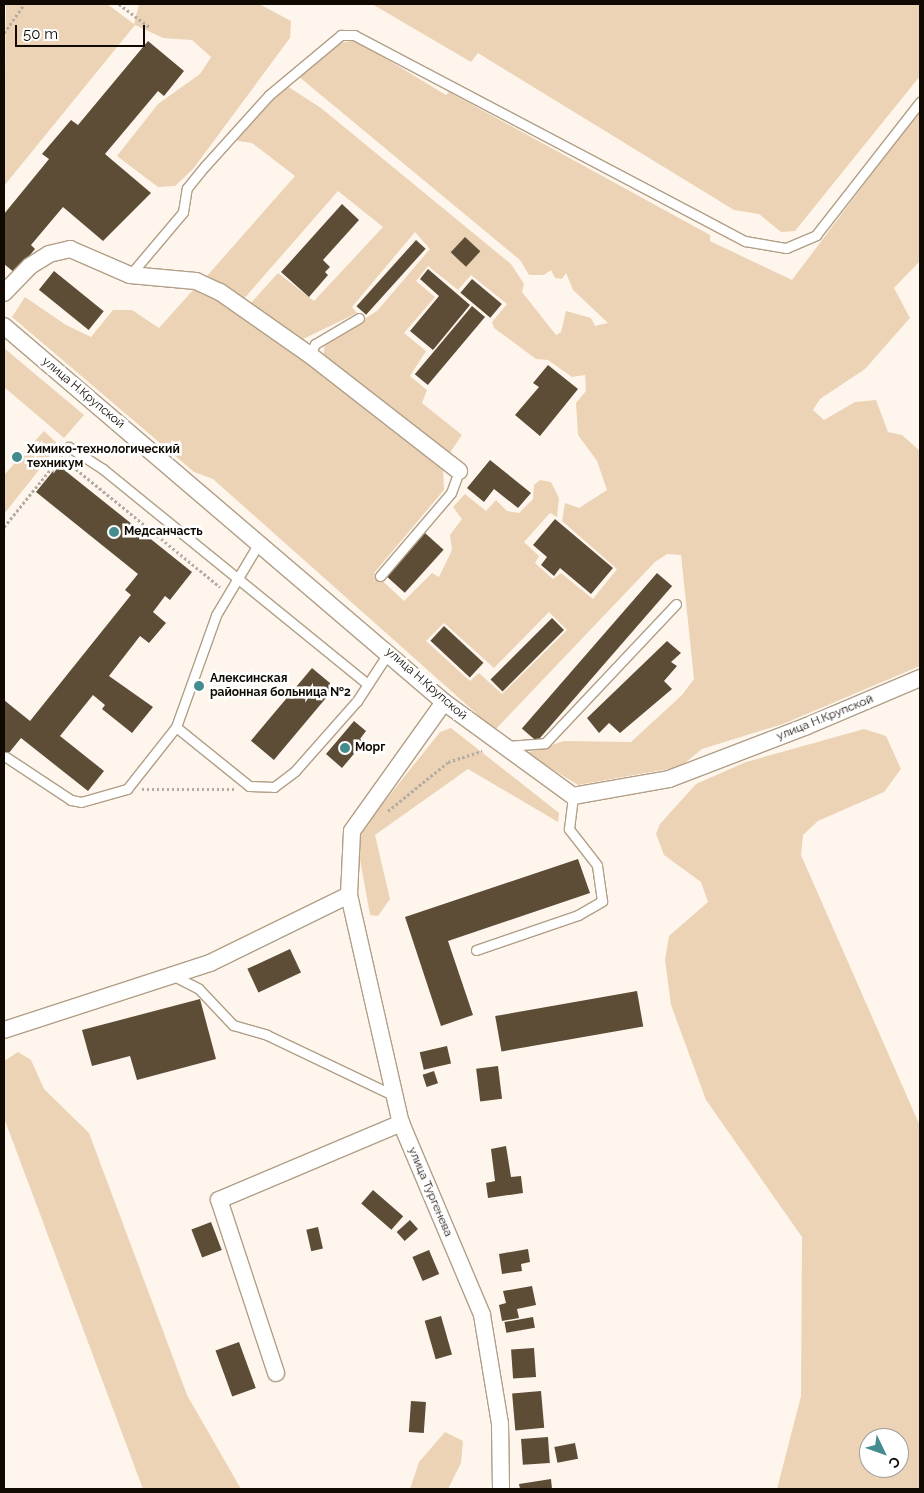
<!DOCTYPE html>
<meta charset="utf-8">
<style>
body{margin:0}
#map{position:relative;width:924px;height:1493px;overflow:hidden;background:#fef6ec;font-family:Raleway,sans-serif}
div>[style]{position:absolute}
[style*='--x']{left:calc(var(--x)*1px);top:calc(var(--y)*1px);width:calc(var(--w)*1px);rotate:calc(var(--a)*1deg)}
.green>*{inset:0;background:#ecd3b5}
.building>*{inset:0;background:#5d4d37;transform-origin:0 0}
.path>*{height:3px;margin-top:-1.5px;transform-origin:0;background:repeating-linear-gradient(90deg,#b4ada4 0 2.5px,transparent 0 5px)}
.roads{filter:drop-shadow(1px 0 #b19f87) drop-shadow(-1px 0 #b19f87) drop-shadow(0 1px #b19f87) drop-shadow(0 -1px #b19f87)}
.service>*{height:9px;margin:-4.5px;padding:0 4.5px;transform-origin:4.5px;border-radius:4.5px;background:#fff}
.minor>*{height:16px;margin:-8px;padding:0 8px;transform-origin:8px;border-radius:8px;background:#fff}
.dots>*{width:14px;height:14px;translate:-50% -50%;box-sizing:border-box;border:2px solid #fff;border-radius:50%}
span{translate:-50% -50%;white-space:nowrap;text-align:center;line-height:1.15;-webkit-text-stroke:5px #fff;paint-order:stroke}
.street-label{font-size:12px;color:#100a03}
.poi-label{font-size:12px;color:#100a03;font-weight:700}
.left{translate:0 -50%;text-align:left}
.frame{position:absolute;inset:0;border:5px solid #100a03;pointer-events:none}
.north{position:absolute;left:859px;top:1428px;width:50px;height:50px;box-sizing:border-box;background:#fff;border:1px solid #9f9d9a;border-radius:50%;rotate:132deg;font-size:14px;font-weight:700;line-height:20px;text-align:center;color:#100a03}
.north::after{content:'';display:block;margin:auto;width:18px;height:22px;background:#448c8d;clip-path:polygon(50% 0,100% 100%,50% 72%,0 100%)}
.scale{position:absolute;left:15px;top:25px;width:130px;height:22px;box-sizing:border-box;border:2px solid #100a03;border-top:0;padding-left:6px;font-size:15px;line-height:18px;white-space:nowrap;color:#100a03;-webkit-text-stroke:4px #fff;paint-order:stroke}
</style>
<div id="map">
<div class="green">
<i style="clip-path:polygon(6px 4px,107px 4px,134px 24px,139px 4px,259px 4px,291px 21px,290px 38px,193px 169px,175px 186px,158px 187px,117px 156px,158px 104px,200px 74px,211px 57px,192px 40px,163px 38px,135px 25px,4px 186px)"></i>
<i style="clip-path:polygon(372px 4px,920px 4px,920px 76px,795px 231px,781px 232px,759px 214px,734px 210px,478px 53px,471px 62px)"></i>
<i style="clip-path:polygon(evenodd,355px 40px,446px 95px,449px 92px,710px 235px,710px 241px,792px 280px,920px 110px,920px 261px,894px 288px,910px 318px,865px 369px,820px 399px,813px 410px,824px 420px,855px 402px,876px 400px,888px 432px,902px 435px,920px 451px,920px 666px,783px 724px,702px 749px,680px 767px,578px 785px,526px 753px,564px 741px,631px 742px,682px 695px,694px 679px,681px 555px,667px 554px,655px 562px,495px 730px,213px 479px,194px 472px,12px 317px,25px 297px,66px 325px,91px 337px,113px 310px,132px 310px,159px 328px,193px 290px,222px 303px,310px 363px,443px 468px,444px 490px,374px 573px,404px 601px,432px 573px,439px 577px,452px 550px,450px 535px,462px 519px,453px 507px,465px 494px,486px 511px,496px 500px,507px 511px,519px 513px,533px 499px,534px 485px,540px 480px,551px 482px,559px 498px,557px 517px,550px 513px,524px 542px,539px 556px,535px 563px,553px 579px,561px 573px,593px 599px,617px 569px,562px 521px,565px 503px,579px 508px,607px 490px,597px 461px,578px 435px,576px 403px,586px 391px,585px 375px,572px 377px,548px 360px,536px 359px,494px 328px,492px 322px,507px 304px,471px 275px,458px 290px,428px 266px,416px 281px,435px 297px,404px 333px,426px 351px,410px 376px,427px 390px,422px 403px,462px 435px,447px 457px,323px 358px,325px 343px,377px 311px,430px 249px,415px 232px,352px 307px,357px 313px,299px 341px,248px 306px,278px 273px,314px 301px,383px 227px,338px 191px,242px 301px,207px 276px,295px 176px,252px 143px,238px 141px,238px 135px,287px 86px,321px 108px,511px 264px,524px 284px,522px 292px,556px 335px,561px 332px,566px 311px,591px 318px,595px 326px,608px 323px,573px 290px,566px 273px,562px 279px,555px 278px,551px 270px,544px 275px,529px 275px,520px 260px,298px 76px,341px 43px,355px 40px,549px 612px,567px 630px,502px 694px,479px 673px,470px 681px,426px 641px,444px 623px,494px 668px,549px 612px)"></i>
<i style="clip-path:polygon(4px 348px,84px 415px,64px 438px,4px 387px)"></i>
<i style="clip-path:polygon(44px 431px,59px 445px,4px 514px,4px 475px)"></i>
<i style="clip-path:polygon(451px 728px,559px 813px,558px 822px,468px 769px,375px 835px,390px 899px,378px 916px,370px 915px,356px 837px,440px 732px)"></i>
<i style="clip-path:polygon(evenodd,864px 729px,886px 736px,901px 769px,884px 792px,818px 821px,803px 835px,801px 855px,920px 1126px,920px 1489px,777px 1489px,801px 1396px,802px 1237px,706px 1100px,671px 1005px,665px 960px,669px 936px,708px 902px,701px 882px,664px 855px,656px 834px,660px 824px,696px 784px,746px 762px,864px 729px,869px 1438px,899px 1438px,899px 1468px,869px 1468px,869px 1438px)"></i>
<i style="clip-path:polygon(18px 1052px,31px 1060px,44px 1089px,89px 1133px,187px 1395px,241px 1489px,143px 1489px,4px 1118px,4px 1061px)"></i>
<i style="clip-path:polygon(445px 1432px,463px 1441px,461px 1463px,448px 1489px,410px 1489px,419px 1462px)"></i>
</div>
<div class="building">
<i style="clip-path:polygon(148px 41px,184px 71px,164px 96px,158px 91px,105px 154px,151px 193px,103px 241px,63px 207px,31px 245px,35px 249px,15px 273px,4px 264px,4px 214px,49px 159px,42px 154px,71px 120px,78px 125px)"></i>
<i style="clip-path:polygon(342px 204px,359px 220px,323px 260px,330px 267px,325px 272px,328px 275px,309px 297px,281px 272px)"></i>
<i style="left:465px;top:237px;width:21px;height:21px;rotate:43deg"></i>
<i style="left:416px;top:240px;width:13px;height:89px;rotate:42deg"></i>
<i style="clip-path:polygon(428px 269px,470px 305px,433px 350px,410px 331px,439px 296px,420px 279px)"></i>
<i style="left:54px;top:271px;width:64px;height:24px;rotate:39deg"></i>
<i style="left:472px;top:279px;width:39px;height:18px;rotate:40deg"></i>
<i style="left:472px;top:306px;width:17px;height:89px;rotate:40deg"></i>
<i style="clip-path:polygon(548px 365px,578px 389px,540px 436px,515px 415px,539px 387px,533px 383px)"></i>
<i style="clip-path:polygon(490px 460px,531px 493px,518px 508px,494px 489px,484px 502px,467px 488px)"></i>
<i style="clip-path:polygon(58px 465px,192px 572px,170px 600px,165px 596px,153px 612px,166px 623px,149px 643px,140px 636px,109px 676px,153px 707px,132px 733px,102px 709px,105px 705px,93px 695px,60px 736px,104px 771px,88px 791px,21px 738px,4px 759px,4px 700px,30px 721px,131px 595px,125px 590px,138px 574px,36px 492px)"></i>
<i style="clip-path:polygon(555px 519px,613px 568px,591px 594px,560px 568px,554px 576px,541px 565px,547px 557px,533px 545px)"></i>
<i style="left:425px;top:533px;width:25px;height:58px;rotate:42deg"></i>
<i style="left:657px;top:573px;width:20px;height:206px;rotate:41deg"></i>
<i style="left:552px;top:618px;width:17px;height:87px;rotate:45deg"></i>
<i style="left:444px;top:626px;width:54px;height:20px;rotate:43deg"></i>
<i style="clip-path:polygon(667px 641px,681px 653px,671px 662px,677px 666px,664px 681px,672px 689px,620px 733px,609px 723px,599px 733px,587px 718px)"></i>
<i style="left:312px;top:668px;width:30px;height:95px;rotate:40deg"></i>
<i style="clip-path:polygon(354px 721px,366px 731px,360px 739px,364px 742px,342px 768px,326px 754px)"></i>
<i style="clip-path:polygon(578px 859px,590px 893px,448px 941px,473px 1015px,441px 1026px,405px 917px)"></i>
<i style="left:290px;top:949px;width:26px;height:47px;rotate:65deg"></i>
<i style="left:637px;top:991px;width:36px;height:144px;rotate:80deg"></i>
<i style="clip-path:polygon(200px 999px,216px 1059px,137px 1080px,130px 1056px,92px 1066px,82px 1030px)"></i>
<i style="left:447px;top:1046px;width:18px;height:28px;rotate:77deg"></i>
<i style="left:498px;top:1066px;width:33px;height:22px;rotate:83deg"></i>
<i style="left:434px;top:1071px;width:13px;height:12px;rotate:72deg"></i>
<i style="clip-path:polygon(506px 1146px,511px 1177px,521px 1176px,523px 1193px,488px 1198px,486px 1183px,495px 1181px,491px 1149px)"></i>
<i style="left:373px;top:1190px;width:40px;height:18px;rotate:41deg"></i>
<i style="left:410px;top:1220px;width:12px;height:18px;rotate:48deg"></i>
<i style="left:211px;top:1222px;width:30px;height:21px;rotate:69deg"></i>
<i style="left:318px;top:1227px;width:22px;height:12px;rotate:77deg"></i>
<i style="clip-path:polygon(528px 1249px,530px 1262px,521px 1264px,522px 1271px,502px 1274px,499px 1254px)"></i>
<i style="left:429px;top:1250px;width:26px;height:18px;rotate:67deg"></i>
<i style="clip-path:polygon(532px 1286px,536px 1305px,517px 1309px,519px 1318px,502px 1321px,499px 1305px,506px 1303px,503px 1291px)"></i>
<i style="left:441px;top:1316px;width:40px;height:17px;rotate:74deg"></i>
<i style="left:533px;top:1317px;width:11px;height:29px;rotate:80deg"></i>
<i style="left:239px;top:1342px;width:49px;height:25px;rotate:70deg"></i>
<i style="left:534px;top:1348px;width:29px;height:23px;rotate:86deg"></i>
<i style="left:541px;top:1391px;width:37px;height:29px;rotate:85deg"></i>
<i style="left:411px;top:1401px;width:15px;height:31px;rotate:4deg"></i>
<i style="left:548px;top:1437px;width:26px;height:27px;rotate:86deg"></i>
<i style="left:575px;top:1443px;width:16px;height:21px;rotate:79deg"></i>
<i style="clip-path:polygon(551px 1479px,552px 1489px,520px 1489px,519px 1484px)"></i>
</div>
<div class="path">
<i style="--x:119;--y:4;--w:39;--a:37"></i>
<i style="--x:4;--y:33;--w:35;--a:-55"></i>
<i style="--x:76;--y:469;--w:186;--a:39.3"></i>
<i style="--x:4;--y:527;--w:92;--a:-51.1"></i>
<i style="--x:142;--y:789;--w:92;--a:0"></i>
<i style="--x:388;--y:811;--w:77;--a:-39.2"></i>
<i style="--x:448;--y:762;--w:36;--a:-18"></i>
</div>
<div class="roads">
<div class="service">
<i style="--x:130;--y:275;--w:82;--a:-49.9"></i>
<i style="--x:183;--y:212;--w:24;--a:-81"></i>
<i style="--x:187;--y:188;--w:28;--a:-51"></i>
<i style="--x:205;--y:166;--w:96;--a:-48"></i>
<i style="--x:269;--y:95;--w:94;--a:-39.8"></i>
<i style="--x:341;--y:35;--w:13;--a:0"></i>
<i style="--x:354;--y:35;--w:442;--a:27.8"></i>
<i style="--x:745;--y:241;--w:42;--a:9.7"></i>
<i style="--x:786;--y:248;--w:33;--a:-23"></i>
<i style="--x:816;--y:235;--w:169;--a:-52"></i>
<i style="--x:310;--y:355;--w:12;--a:-66"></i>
<i style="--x:315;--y:344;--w:51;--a:-30.6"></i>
<i style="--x:69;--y:447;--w:40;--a:32.9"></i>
<i style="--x:103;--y:469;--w:341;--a:39.1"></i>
<i style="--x:380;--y:576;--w:109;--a:-49.5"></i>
<i style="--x:451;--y:493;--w:23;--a:-70"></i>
<i style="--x:176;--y:727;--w:94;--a:38.9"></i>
<i style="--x:249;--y:786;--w:25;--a:2"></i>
<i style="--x:274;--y:787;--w:26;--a:-37"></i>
<i style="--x:295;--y:771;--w:94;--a:-48.5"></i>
<i style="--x:357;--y:701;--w:59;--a:-56.9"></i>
<i style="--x:506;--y:746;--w:39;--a:-4"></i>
<i style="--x:545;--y:743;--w:191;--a:-46.7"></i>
<i style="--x:6;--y:757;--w:78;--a:33.5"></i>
<i style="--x:71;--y:800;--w:10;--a:11"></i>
<i style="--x:81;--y:802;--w:48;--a:-15.8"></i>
<i style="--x:127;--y:789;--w:79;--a:-51.7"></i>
<i style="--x:176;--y:727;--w:119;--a:-70.3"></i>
<i style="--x:216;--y:615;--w:84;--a:-59.2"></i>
<i style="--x:476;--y:950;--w:108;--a:-18.9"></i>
<i style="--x:578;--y:915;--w:28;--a:-30"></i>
<i style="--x:602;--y:901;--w:36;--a:-98"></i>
<i style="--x:597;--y:865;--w:46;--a:-127.9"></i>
<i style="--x:569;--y:829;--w:33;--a:-83"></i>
<i style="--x:172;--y:975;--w:30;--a:27"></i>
<i style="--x:199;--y:989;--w:50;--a:46.6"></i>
<i style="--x:233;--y:1025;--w:35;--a:16"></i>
<i style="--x:267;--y:1035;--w:142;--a:25.5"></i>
</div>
<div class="minor">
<i style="--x:4;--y:293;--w:37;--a:-46"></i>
<i style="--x:30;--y:266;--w:22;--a:-32"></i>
<i style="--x:49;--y:254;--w:22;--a:-13"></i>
<i style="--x:70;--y:249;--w:65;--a:23.4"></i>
<i style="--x:130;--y:275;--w:66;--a:5.2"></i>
<i style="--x:196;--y:281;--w:26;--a:25"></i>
<i style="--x:220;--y:292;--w:110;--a:35"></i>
<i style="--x:310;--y:355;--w:189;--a:37.9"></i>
<i style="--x:4;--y:326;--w:579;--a:40.52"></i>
<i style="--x:444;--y:702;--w:160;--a:36.1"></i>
<i style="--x:573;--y:796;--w:97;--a:-10"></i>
<i style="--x:669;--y:779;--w:148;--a:-21"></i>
<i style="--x:807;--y:726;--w:123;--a:-23"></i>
<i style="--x:349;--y:895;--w:234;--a:77.2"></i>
<i style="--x:401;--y:1123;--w:208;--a:67.1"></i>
<i style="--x:482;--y:1315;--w:110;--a:80.6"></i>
<i style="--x:500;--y:1424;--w:65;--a:89.1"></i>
<i style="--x:4;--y:1030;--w:217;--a:-18"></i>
<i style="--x:210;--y:963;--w:155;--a:-26.1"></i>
<i style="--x:349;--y:895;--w:64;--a:-87.3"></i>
<i style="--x:352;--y:831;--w:158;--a:-54.5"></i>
<i style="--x:276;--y:1373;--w:182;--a:-108.2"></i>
<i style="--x:219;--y:1200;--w:198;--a:-22.9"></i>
</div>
</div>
<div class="dots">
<i style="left:17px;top:457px;background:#448c8d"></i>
<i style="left:114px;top:532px;background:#448c8d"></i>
<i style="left:199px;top:686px;background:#448c8d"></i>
<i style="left:345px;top:748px;background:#448c8d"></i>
</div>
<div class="street-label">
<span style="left:83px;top:393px;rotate:40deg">улица Н.Крупской</span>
<span style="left:426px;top:684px;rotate:41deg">улица Н.Крупской</span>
<span style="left:825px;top:718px;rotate:-22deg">улица Н.Крупской</span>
<span style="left:430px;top:1192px;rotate:67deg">улица Тургенева</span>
</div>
<div class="poi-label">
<span class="left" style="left:27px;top:457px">Химико-технологический<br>техникум</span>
<span class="left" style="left:124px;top:532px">Медсанчасть</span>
<span class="left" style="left:210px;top:686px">Алексинская<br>районная больница №2</span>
<span class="left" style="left:355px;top:748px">Морг</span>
</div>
<div class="frame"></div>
<div class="north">С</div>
<div class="scale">50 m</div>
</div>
